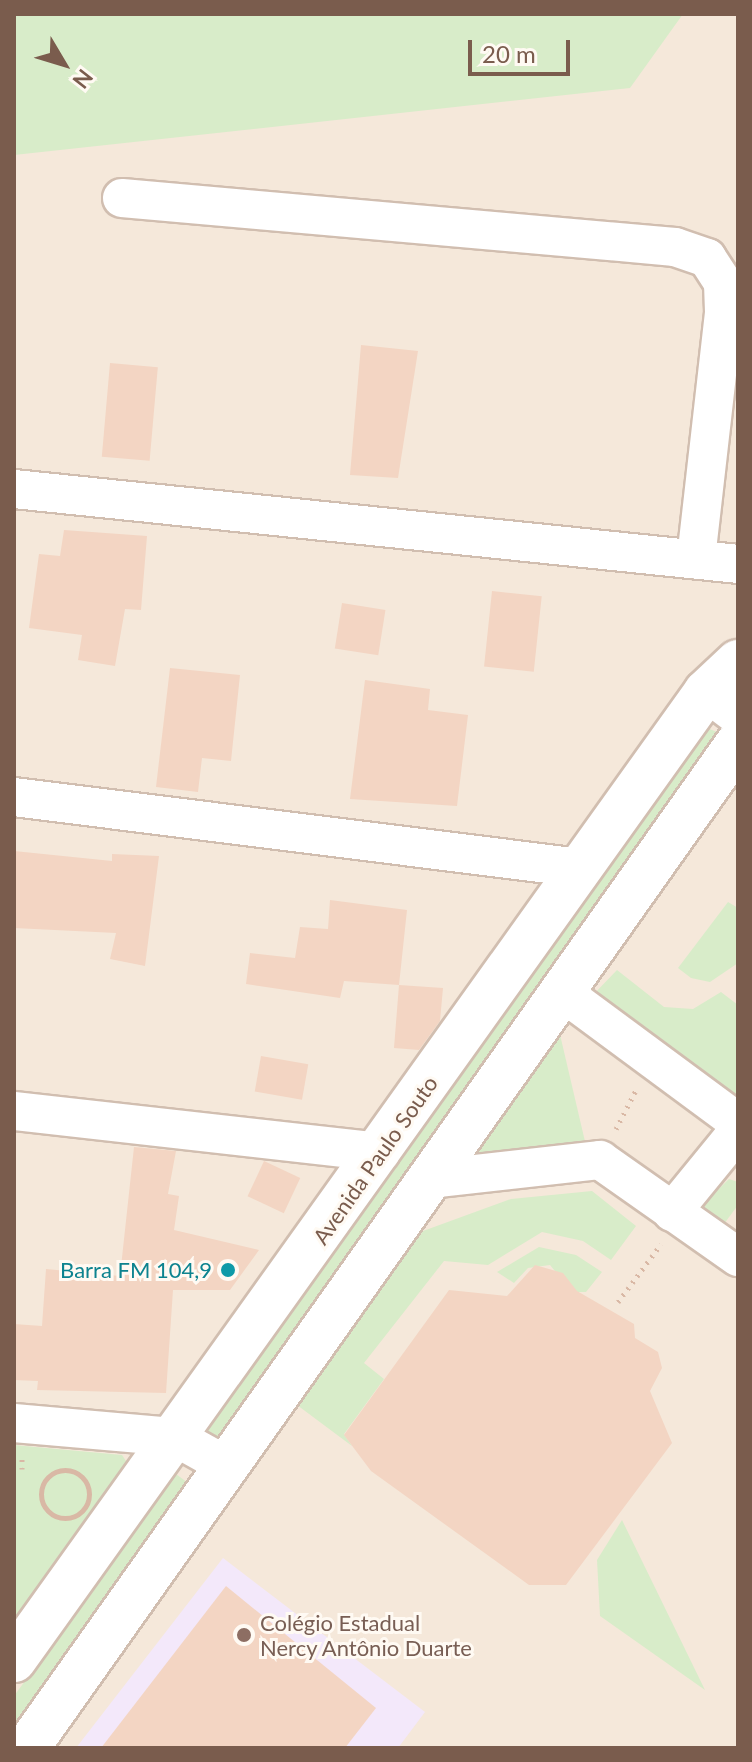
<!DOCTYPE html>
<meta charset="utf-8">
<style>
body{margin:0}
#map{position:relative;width:752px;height:1762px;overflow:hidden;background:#fdf6ec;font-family:Lato,sans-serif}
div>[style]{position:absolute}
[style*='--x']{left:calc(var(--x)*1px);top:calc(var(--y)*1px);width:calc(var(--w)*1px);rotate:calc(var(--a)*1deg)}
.residential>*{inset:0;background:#f5e8da;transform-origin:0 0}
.education>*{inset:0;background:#f3e8fa}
.green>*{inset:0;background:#d8ecc9}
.building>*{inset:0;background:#f3d5c3;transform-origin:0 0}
.path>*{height:5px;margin-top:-2.5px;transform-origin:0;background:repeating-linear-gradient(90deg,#d9b8a5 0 2px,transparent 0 8px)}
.path>.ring{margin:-2.5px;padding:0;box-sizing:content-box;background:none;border:5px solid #d9b8a5;border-radius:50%}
.roads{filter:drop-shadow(2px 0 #d1beb0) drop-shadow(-2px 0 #d1beb0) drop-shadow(0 2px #d1beb0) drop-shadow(0 -2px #d1beb0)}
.minor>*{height:38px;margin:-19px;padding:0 19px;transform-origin:19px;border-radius:19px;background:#fff}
.tertiary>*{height:44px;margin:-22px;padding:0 22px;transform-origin:22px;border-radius:22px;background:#fff}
.dots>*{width:22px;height:22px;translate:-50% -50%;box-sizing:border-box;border:4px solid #fffaf3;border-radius:50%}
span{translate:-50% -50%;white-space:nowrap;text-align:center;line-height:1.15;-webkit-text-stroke:6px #fffaf3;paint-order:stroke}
.street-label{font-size:22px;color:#7a5c4d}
.culture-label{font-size:22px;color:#0d838f}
.right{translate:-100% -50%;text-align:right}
.education-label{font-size:22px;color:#785e54}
.left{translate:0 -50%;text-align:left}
.frame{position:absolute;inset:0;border:16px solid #7a5c4d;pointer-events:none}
.north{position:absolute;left:24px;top:24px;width:80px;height:80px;-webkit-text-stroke:6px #fffaf3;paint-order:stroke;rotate:128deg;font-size:22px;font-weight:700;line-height:32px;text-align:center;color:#7a5c4d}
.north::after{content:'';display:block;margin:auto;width:28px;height:36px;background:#7a5c4d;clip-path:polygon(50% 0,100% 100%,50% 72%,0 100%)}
.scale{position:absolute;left:468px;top:40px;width:102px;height:36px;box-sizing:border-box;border:4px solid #7a5c4d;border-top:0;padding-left:10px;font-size:24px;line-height:28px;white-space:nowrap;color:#7a5c4d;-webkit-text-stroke:6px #fffaf3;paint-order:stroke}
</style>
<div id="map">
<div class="residential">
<i style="left:14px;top:14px;width:724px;height:1734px"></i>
</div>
<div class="education">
<i style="clip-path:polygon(223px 1558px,425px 1712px,398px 1748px,76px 1748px)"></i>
</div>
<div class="green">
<i style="clip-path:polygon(14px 14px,683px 14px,630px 88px,14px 155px)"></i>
<i style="clip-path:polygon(702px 726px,722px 734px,225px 1444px,211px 1441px,202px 1428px)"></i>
<i style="clip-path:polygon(728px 902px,738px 908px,738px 963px,710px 982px,691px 978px,678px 968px)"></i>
<i style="clip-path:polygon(617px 970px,664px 1007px,693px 1009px,721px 992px,738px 1005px,738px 1102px,591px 997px)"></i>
<i style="clip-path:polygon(558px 1026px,587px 1150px,459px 1166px)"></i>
<i style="clip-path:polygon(729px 1179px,738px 1182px,738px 1205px,721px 1228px,700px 1207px)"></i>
<i style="clip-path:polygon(592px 1191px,636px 1226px,611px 1260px,583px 1241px,542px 1232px,488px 1265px,444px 1261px,364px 1363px,384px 1379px,344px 1434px,352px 1446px,297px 1405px,423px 1231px,511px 1199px)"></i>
<i style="clip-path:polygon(539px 1247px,576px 1255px,602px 1272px,586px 1292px,572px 1292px,550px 1265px,528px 1268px,514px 1283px,497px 1272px)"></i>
<i style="clip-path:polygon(14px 1445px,122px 1455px,132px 1470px,14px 1649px)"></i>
<i style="clip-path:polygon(176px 1474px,192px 1486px,14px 1734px,14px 1696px)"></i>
<i style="clip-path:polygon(622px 1520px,705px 1690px,600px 1616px,597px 1560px)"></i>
</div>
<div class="building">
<i style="clip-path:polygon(361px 345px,418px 351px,398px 478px,350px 475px)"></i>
<i style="left:110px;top:363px;width:48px;height:94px;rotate:5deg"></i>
<i style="clip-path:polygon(64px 530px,147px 536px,141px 610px,125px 609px,115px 666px,78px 660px,82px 635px,29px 628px,39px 554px,60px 556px)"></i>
<i style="left:492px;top:591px;width:50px;height:76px;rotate:6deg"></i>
<i style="left:342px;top:603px;width:44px;height:46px;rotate:9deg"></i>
<i style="clip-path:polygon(170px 668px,240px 675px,231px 761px,202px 758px,198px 792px,156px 787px)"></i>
<i style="clip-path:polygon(365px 680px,430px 689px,428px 710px,468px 715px,457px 806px,350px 799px)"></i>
<i style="clip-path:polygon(14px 851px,112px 861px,112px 854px,159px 856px,145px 966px,110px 959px,116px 933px,14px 928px)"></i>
<i style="clip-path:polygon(330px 900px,407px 910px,399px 985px,344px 981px,340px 998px,246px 984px,250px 953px,295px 958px,300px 927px,328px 929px)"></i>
<i style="clip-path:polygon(399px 985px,443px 988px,440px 1021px,419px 1050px,394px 1048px)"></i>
<i style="left:261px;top:1056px;width:48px;height:36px;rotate:10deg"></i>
<i style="clip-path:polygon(134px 1147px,176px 1151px,168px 1194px,179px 1196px,174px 1230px,259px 1250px,230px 1290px,173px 1290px,166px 1393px,37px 1390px,38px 1381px,14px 1380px,14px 1324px,42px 1326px,46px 1269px,120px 1276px)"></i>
<i style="left:264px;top:1161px;width:40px;height:39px;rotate:25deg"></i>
<i style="clip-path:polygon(535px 1265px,563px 1273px,577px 1291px,634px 1324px,635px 1338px,658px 1352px,662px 1368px,650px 1391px,672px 1443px,566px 1585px,529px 1585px,371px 1471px,344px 1435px,449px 1290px,507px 1296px)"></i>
<i style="clip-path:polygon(226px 1586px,376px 1708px,345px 1748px,101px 1748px)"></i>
</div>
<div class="path">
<i style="--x:616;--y:1129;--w:46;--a:-62.9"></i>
<i style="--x:618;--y:1302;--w:72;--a:-53.4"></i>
<i style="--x:14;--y:1468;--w:8;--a:7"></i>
<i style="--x:22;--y:1469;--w:11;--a:-90"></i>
<i class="ring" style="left:41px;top:1470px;width:43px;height:43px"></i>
</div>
<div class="roads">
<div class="minor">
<i style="--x:122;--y:198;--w:555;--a:5.06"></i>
<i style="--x:675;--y:247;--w:34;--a:19"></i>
<i style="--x:707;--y:258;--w:30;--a:57"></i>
<i style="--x:723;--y:283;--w:30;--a:88"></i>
<i style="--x:724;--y:313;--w:248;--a:96.5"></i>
<i style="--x:14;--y:489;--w:728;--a:5.91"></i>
<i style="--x:706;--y:692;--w:40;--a:37"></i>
<i style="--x:14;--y:797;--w:570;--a:7.15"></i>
<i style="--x:562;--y:992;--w:219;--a:36.5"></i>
<i style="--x:14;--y:1111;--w:369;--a:6.4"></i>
<i style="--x:430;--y:1179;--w:171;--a:-6.4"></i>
<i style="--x:600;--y:1160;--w:169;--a:35.1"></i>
<i style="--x:672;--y:1212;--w:104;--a:-50.8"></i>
<i style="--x:14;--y:1423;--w:162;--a:5"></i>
<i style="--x:175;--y:1437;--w:60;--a:29.1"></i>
</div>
<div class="tertiary">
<i style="--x:14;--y:1660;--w:1190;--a:-54.44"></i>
<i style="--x:706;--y:692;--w:44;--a:-43.2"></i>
<i style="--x:27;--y:1748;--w:1231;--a:-54.72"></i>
</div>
</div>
<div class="dots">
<i style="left:228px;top:1270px;background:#0f9aa8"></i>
<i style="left:244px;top:1635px;background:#8d6e63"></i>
</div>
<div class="street-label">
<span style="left:375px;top:1160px;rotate:-55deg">Avenida Paulo Souto</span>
</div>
<div class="culture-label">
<span class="right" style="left:212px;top:1270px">Barra FM 104,9</span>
</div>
<div class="education-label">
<span class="left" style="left:260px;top:1635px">Colégio Estadual<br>Nercy Antônio Duarte</span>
</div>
<div class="frame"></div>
<div class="north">N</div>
<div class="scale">20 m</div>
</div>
